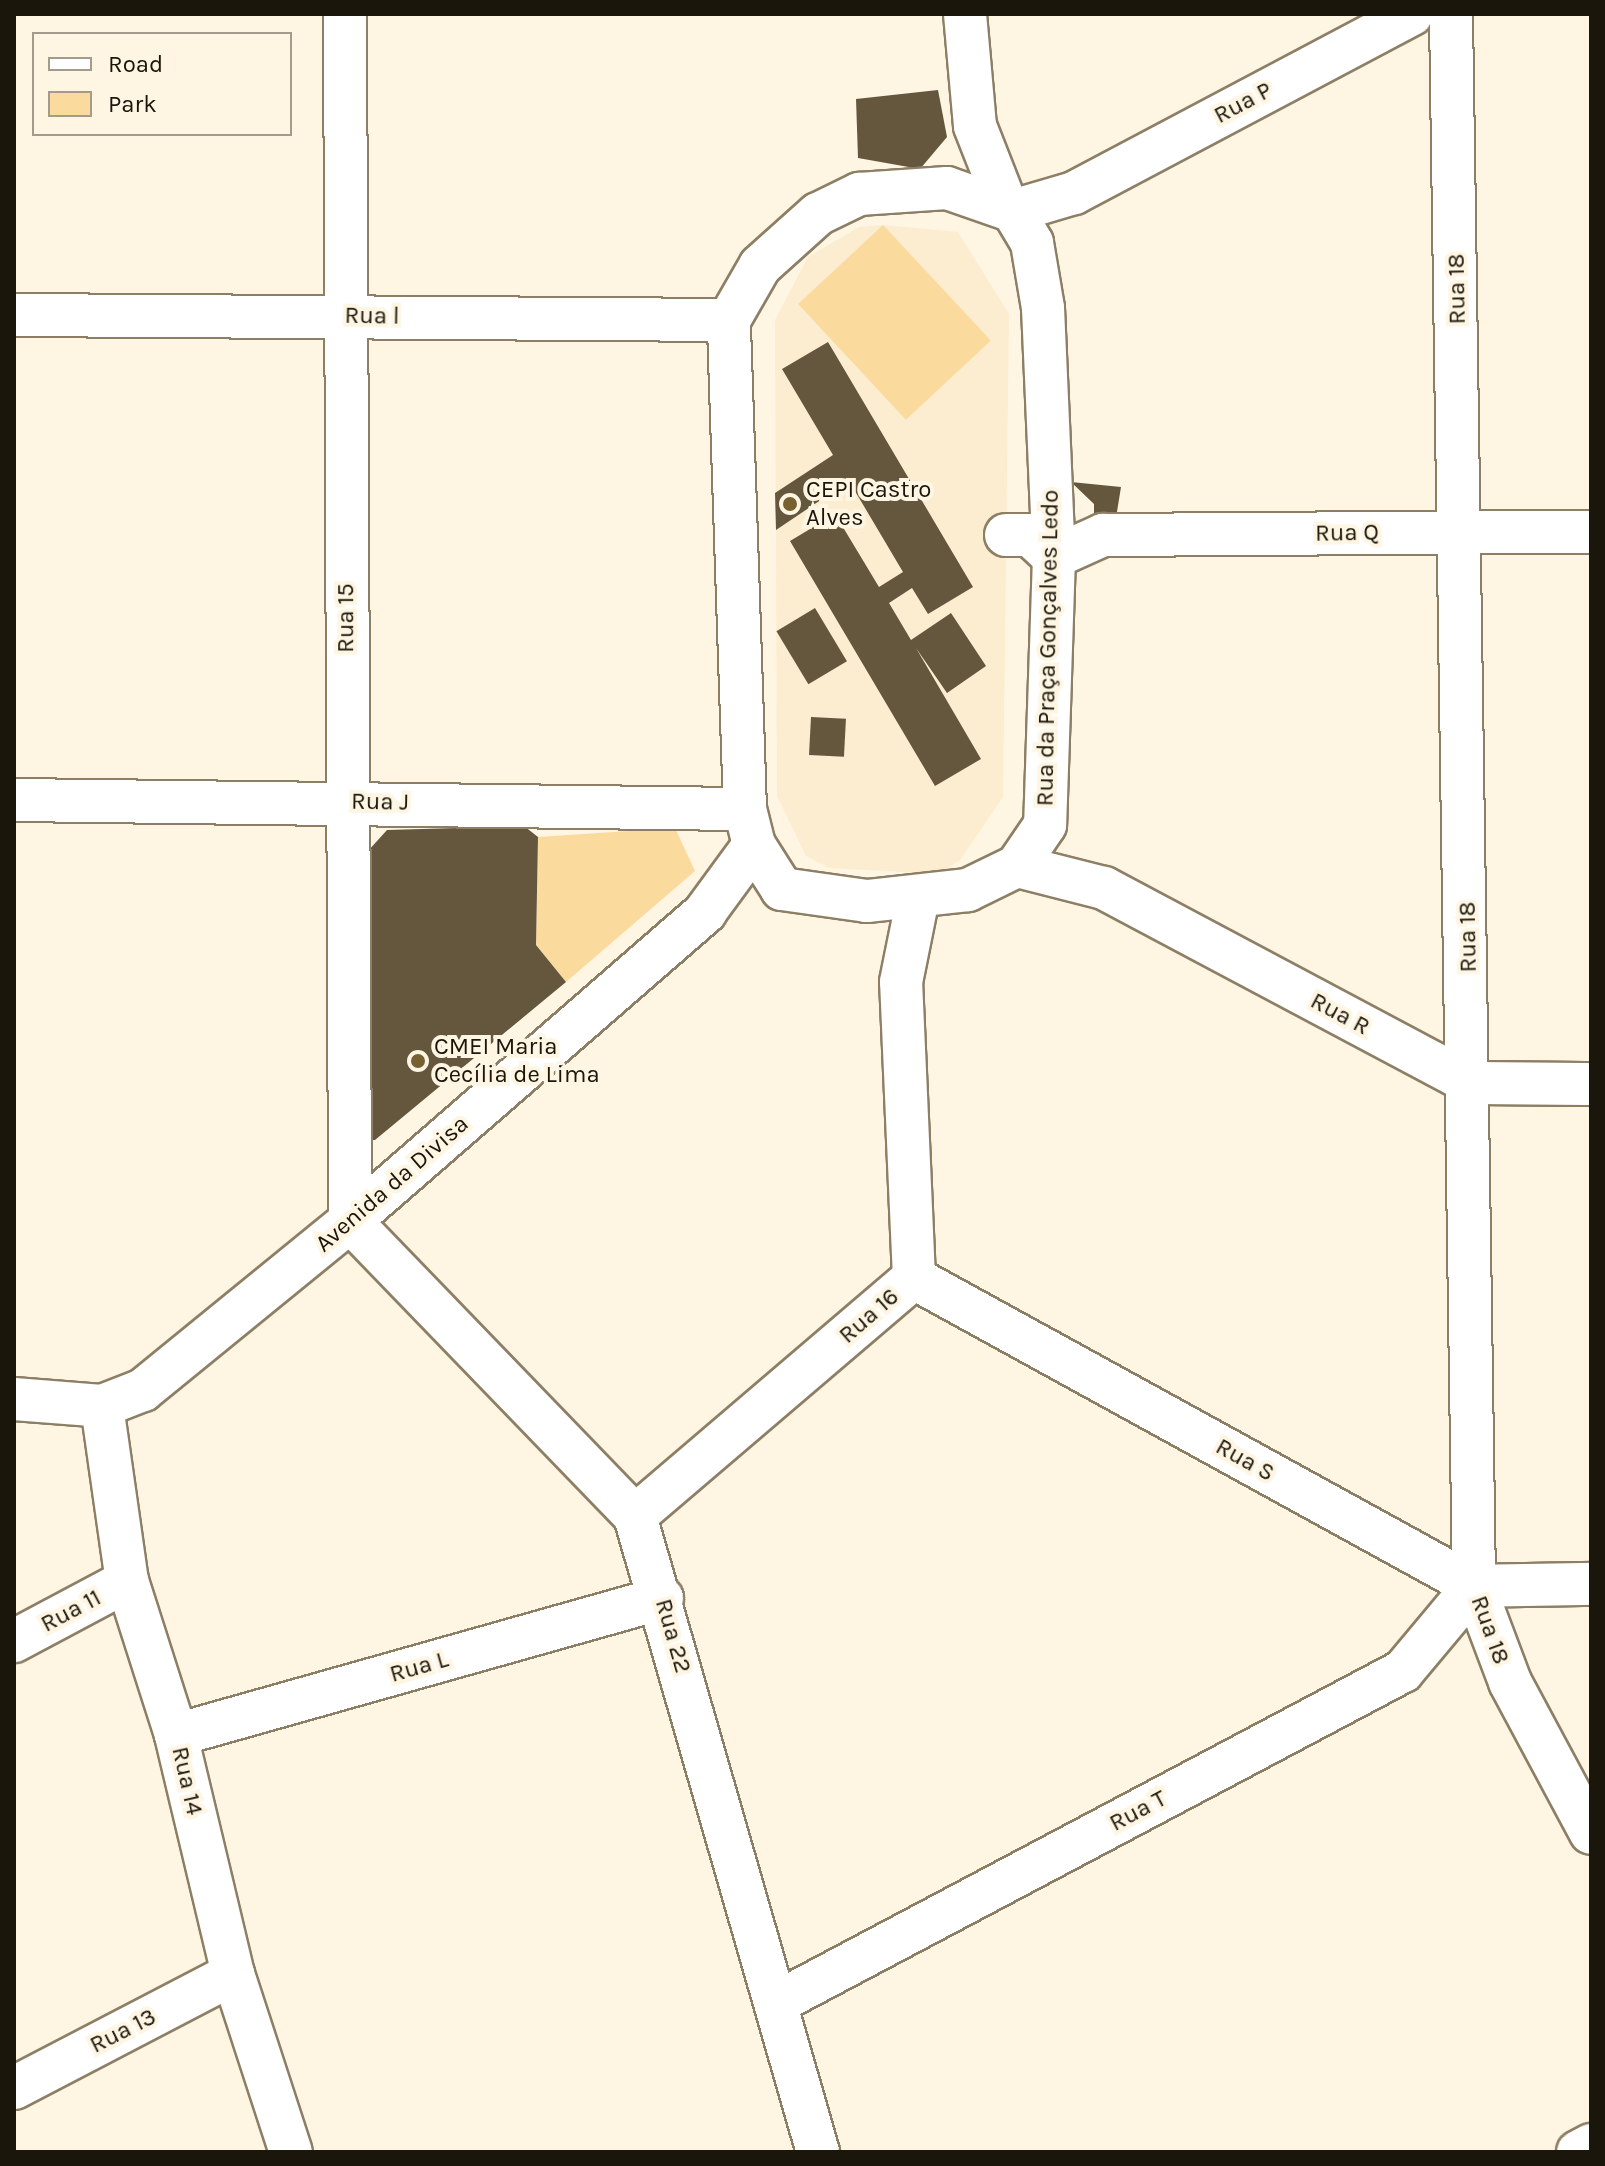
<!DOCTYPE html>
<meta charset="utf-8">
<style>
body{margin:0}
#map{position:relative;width:1605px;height:2166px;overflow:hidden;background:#fef5e3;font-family:Karla,sans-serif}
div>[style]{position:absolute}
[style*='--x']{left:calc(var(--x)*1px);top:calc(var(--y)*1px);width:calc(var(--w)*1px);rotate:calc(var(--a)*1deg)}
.built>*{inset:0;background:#fcedd0}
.green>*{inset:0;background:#fada9d;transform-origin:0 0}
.building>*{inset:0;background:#65573e;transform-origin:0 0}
.roads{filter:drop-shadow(2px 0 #8d7f65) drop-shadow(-2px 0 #8d7f65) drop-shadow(0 2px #8d7f65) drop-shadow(0 -2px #8d7f65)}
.minor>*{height:42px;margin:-21px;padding:0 21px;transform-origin:21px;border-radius:21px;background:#fff}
.dots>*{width:22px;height:22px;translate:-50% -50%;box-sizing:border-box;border:4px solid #fef5e3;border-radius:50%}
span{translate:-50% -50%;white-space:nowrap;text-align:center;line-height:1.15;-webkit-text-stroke:8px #fef5e3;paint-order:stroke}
.street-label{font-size:24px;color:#1b160b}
.poi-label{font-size:24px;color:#1b160b}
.left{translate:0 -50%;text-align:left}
.frame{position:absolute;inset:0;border:16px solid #1b160b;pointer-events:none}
.legend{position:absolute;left:32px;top:32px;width:260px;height:104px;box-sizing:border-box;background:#fef5e3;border:2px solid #a39c8d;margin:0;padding:10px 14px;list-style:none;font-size:24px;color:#1b160b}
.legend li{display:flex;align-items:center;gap:16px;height:40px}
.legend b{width:40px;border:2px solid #a39c8d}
</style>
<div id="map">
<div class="built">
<i style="clip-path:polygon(883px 225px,958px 232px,1009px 314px,1003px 797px,960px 860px,939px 874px,829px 868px,806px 856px,777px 796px,775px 320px,808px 257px,859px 227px)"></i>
</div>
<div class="green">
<i style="left:883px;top:225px;width:158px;height:116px;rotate:47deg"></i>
<i style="clip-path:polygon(675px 828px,695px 871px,566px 982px,536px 945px,538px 837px)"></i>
</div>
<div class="building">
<i style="clip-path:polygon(938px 90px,947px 137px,920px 169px,858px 158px,856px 99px)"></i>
<i style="clip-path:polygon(828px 342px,973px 587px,928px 614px,912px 588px,889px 603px,911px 640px,951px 613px,986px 666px,947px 693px,916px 648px,981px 759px,935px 786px,790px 541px,835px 514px,879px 587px,903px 572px,849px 481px,776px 530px,775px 493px,833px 455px,782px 369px)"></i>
<i style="clip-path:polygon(1071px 482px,1121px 487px,1116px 518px,1094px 515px,1094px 504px)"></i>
<i style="left:815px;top:608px;width:62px;height:45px;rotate:59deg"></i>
<i style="left:811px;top:717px;width:35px;height:38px;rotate:3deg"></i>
<i style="clip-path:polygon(524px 826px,538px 837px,536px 945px,566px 982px,375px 1140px,363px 1140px,368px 851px,387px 830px)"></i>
</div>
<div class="roads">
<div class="minor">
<i style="--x:345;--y:14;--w:1207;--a:89.76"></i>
<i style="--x:350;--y:1221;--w:410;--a:46"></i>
<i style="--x:635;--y:1516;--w:662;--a:73.95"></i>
<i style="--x:965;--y:14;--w:112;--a:84.9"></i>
<i style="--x:975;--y:126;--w:85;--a:68.6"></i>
<i style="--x:1451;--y:14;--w:1572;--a:89.16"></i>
<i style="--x:1474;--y:1586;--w:103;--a:69.4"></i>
<i style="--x:1510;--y:1682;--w:171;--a:61.8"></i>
<i style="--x:947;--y:188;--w:70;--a:19.2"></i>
<i style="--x:1013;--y:211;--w:37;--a:59"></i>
<i style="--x:1032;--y:243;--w:66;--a:80.4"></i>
<i style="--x:1043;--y:308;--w:249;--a:87.5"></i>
<i style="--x:1054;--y:557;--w:268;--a:91.9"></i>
<i style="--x:1045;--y:825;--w:50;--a:124.3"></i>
<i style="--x:1017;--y:866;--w:55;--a:153.9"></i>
<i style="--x:968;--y:890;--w:102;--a:173.8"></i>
<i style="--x:867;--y:901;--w:86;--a:-172"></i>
<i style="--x:782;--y:889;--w:52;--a:-122.5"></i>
<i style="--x:754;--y:845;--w:37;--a:-104"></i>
<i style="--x:745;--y:809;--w:489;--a:-91.9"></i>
<i style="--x:729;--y:320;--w:62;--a:-60.1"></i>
<i style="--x:760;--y:266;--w:78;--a:-41.9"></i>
<i style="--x:818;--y:214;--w:46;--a:-26"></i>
<i style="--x:859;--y:194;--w:88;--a:-3.9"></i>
<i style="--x:1013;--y:211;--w:64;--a:-16.4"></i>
<i style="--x:1074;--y:193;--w:382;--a:-27.9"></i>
<i style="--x:14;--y:315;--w:715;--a:0.4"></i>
<i style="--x:1006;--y:535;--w:24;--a:0"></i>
<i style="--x:1030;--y:535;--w:33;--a:43"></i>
<i style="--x:1054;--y:557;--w:54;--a:-24.2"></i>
<i style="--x:1103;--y:535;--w:488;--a:-0.4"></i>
<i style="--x:14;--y:800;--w:731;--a:0.71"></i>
<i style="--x:1017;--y:866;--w:90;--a:14.2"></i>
<i style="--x:1104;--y:888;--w:415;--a:28"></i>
<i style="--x:1470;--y:1083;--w:121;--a:0.5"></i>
<i style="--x:914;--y:1278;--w:639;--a:28.81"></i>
<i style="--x:1474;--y:1586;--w:117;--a:-1"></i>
<i style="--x:14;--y:1399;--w:88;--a:4.5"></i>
<i style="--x:102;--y:1406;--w:44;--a:-21.3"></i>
<i style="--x:143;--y:1390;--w:267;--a:-39.2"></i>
<i style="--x:350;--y:1221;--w:471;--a:-41"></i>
<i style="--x:705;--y:912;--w:83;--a:-53.8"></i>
<i style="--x:102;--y:1406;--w:177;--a:81.9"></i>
<i style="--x:127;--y:1581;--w:162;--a:72.3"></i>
<i style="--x:176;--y:1735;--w:246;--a:76.6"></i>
<i style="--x:233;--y:1974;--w:187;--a:72"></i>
<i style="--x:635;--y:1516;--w:367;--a:-40.5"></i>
<i style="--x:914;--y:1278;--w:296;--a:-92.5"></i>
<i style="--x:901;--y:982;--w:86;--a:-78.6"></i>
<i style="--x:14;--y:1641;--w:128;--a:-28"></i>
<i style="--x:176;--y:1735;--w:505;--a:-15.74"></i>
<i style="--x:776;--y:2003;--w:709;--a:-27.9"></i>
<i style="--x:1403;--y:1671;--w:111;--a:-50.1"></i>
<i style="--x:14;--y:2088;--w:247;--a:-27.5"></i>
<i style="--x:1578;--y:2152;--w:15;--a:-28"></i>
</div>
</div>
<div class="dots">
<i style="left:790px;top:504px;background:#786131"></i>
<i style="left:418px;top:1061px;background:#786131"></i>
</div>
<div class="street-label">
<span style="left:1243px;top:103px;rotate:-28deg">Rua P</span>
<span style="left:1457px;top:289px;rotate:-91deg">Rua 18</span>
<span style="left:372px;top:316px;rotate:1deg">Rua l</span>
<span style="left:1347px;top:533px;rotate:-1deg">Rua Q</span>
<span style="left:346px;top:618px;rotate:-90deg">Rua 15</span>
<span style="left:1048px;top:648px;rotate:-89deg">Rua da Praça Gonçalves Ledo</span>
<span style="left:380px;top:802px;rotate:1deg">Rua J</span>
<span style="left:1468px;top:937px;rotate:-91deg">Rua 18</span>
<span style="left:1340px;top:1014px;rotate:28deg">Rua R</span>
<span style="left:392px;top:1184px;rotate:-41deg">Avenida da Divisa</span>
<span style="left:869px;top:1316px;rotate:-41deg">Rua 16</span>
<span style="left:1245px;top:1460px;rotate:29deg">Rua S</span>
<span style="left:71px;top:1611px;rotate:-28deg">Rua 11</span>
<span style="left:1490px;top:1630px;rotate:70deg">Rua 18</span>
<span style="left:673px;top:1636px;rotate:74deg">Rua 22</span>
<span style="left:419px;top:1667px;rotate:-16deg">Rua L</span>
<span style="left:187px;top:1781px;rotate:77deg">Rua 14</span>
<span style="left:1138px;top:1811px;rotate:-28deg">Rua T</span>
<span style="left:123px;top:2031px;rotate:-27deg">Rua 13</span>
</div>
<div class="poi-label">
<span class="left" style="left:806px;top:504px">CEPI Castro<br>Alves</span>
<span class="left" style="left:434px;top:1061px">CMEI Maria<br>Cecília de Lima</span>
</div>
<div class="frame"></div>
<ul class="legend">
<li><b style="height:10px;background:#fff"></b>Road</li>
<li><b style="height:22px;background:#fada9d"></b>Park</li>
</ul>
</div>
